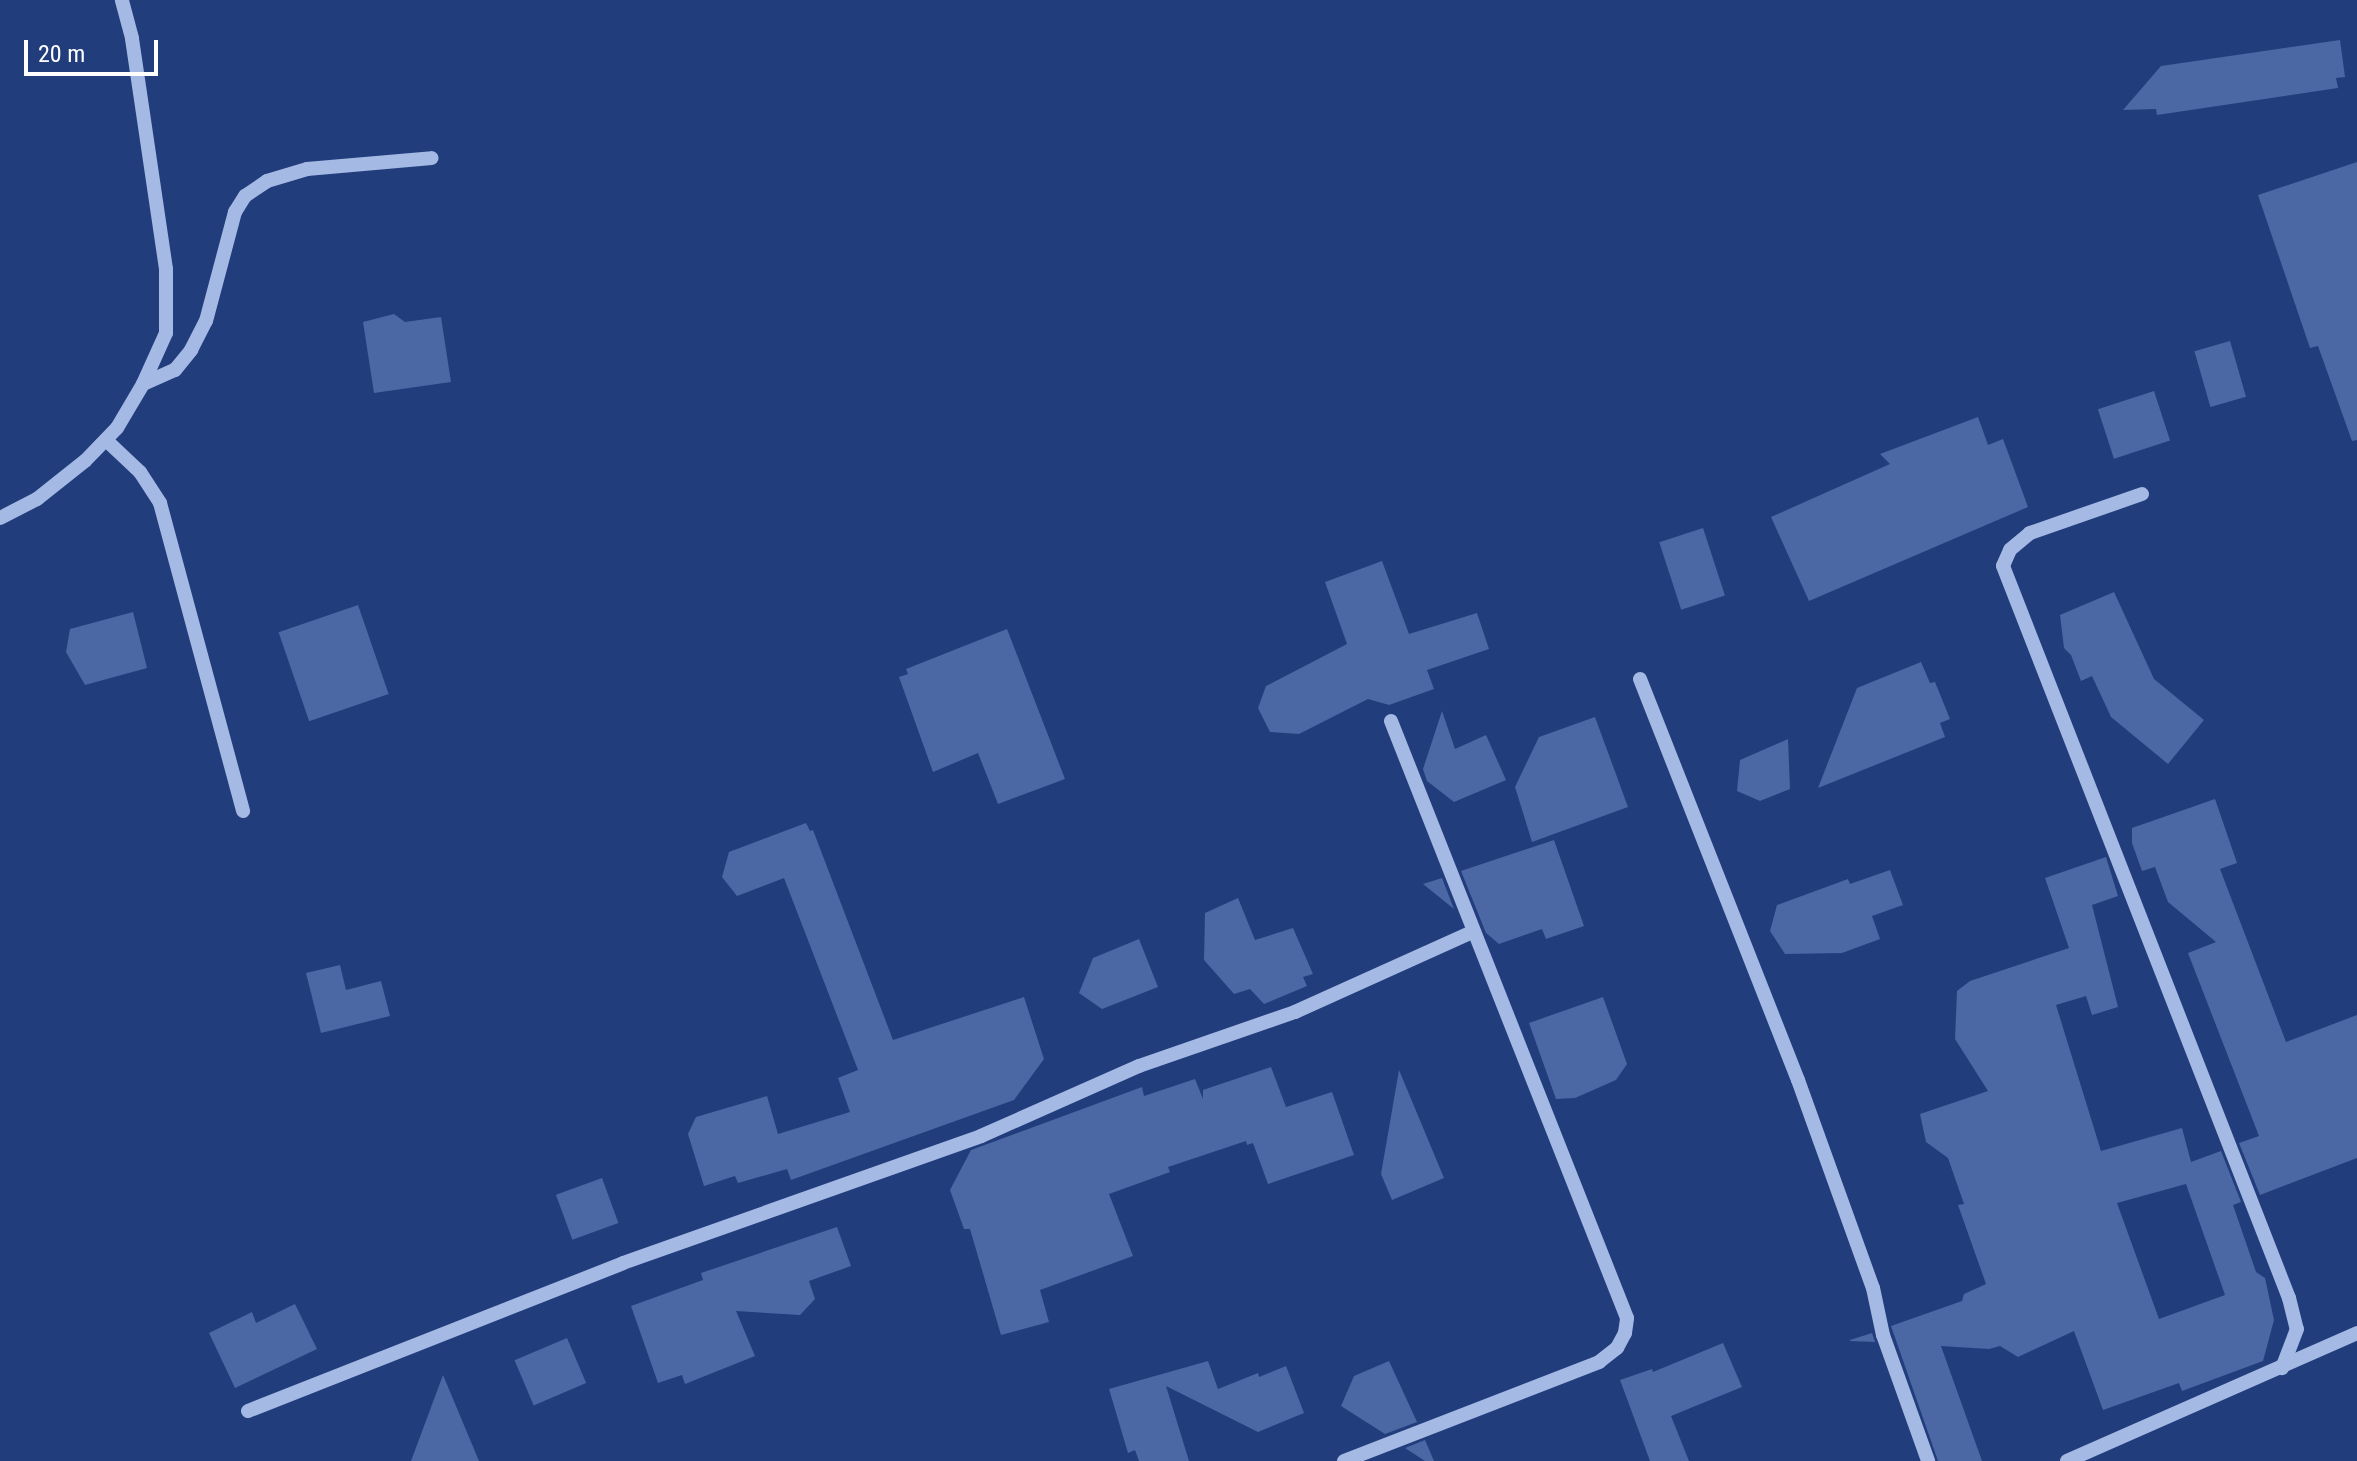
<!DOCTYPE html>
<style>
body{margin:0}
#map{position:relative;width:2357px;height:1461px;overflow:hidden;background:#223d7b;font-family:"Roboto Condensed",sans-serif}
div>[style]{position:absolute}
[style*='--x']{left:calc(var(--x)*1px);top:calc(var(--y)*1px);width:calc(var(--w)*1px);rotate:calc(var(--a)*1deg)}
.building>*{inset:0;background:#4b67a4;transform-origin:0 0}
.minor>*{height:14px;margin:-7px;padding:0 7px;transform-origin:7px;border-radius:7px;background:#a5b9e5}
span{translate:-50% -50%;white-space:nowrap;text-align:center;line-height:1.15;-webkit-text-stroke:8px #223d7b;paint-order:stroke}
.scale{position:absolute;left:24px;top:40px;width:134px;height:36px;box-sizing:border-box;border:4px solid #fff;border-top:0;padding-left:10px;font-size:24px;line-height:28px;white-space:nowrap;color:#fff;-webkit-text-stroke:6px #223d7b;paint-order:stroke}
</style>
<div id="map">
<div class="building">
<i style="clip-path:polygon(2340px 40px,2345px 77px,2336px 78px,2338px 88px,2157px 115px,2156px 109px,2123px 110px,2161px 66px)"></i>
<i style="clip-path:polygon(2357px 162px,2357px 440px,2352px 441px,2318px 346px,2310px 348px,2258px 195px)"></i>
<i style="clip-path:polygon(394px 314px,405px 322px,441px 317px,451px 382px,374px 393px,363px 322px)"></i>
<i style="left:2230px;top:341px;width:58px;height:37px;rotate:74deg"></i>
<i style="left:2154px;top:391px;width:52px;height:59px;rotate:72deg"></i>
<i style="clip-path:polygon(1978px 417px,1988px 445px,2003px 439px,2028px 507px,1809px 601px,1771px 517px,1890px 464px,1880px 454px)"></i>
<i style="left:1703px;top:528px;width:71px;height:46px;rotate:72deg"></i>
<i style="clip-path:polygon(1382px 561px,1409px 634px,1477px 613px,1489px 649px,1427px 670px,1434px 689px,1389px 705px,1368px 699px,1299px 734px,1270px 732px,1258px 708px,1266px 686px,1347px 644px,1325px 582px)"></i>
<i style="clip-path:polygon(2114px 592px,2154px 679px,2204px 720px,2168px 764px,2111px 717px,2092px 676px,2081px 681px,2071px 655px,2064px 648px,2060px 615px)"></i>
<i style="left:358px;top:605px;width:94px;height:84px;rotate:71deg"></i>
<i style="clip-path:polygon(133px 612px,147px 668px,85px 685px,66px 652px,70px 629px)"></i>
<i style="clip-path:polygon(1007px 629px,1065px 779px,998px 804px,978px 753px,933px 772px,899px 677px,908px 674px,906px 669px)"></i>
<i style="clip-path:polygon(1921px 662px,1930px 683px,1935px 682px,1950px 719px,1940px 723px,1945px 737px,1818px 788px,1857px 688px)"></i>
<i style="clip-path:polygon(1442px 711px,1455px 749px,1486px 735px,1506px 780px,1454px 802px,1427px 781px,1423px 769px)"></i>
<i style="clip-path:polygon(1595px 717px,1628px 807px,1532px 842px,1515px 787px,1539px 737px)"></i>
<i style="clip-path:polygon(1788px 739px,1790px 789px,1760px 801px,1737px 791px,1740px 760px)"></i>
<i style="clip-path:polygon(2215px 799px,2237px 863px,2220px 869px,2286px 1042px,2357px 1015px,2357px 1158px,2260px 1195px,2239px 1143px,2259px 1136px,2188px 953px,2216px 942px,2168px 902px,2155px 867px,2142px 871px,2132px 843px,2132px 828px)"></i>
<i style="clip-path:polygon(806px 823px,810px 831px,813px 830px,893px 1040px,1024px 997px,1044px 1059px,1014px 1100px,791px 1180px,787px 1169px,738px 1183px,735px 1176px,704px 1186px,688px 1134px,696px 1117px,767px 1096px,778px 1134px,850px 1112px,838px 1078px,858px 1070px,784px 878px,737px 896px,722px 877px,729px 852px)"></i>
<i style="clip-path:polygon(1554px 840px,1584px 926px,1546px 939px,1542px 929px,1499px 944px,1486px 933px,1461px 871px)"></i>
<i style="clip-path:polygon(evenodd,2106px 857px,2118px 896px,2092px 905px,2118px 1007px,2092px 1015px,2086px 996px,2056px 1005px,2101px 1151px,2182px 1128px,2191px 1162px,2221px 1151px,2241px 1202px,2233px 1205px,2256px 1272px,2265px 1278px,2274px 1320px,2263px 1361px,2182px 1391px,2179px 1383px,2103px 1410px,2074px 1331px,2018px 1357px,2000px 1346px,1989px 1349px,1941px 1346px,1982px 1461px,1938px 1461px,1891px 1326px,1962px 1301px,1964px 1294px,1986px 1284px,1958px 1205px,1964px 1204px,1948px 1158px,1926px 1142px,1920px 1114px,1988px 1091px,1955px 1039px,1957px 991px,1970px 981px,2069px 948px,2045px 878px,2106px 857px,2186px 1184px,2225px 1295px,2159px 1319px,2117px 1203px,2186px 1184px)"></i>
<i style="clip-path:polygon(1890px 870px,1903px 905px,1872px 916px,1880px 939px,1842px 953px,1785px 954px,1770px 931px,1777px 905px,1848px 879px,1850px 884px)"></i>
<i style="clip-path:polygon(1442px 878px,1454px 909px,1423px 884px)"></i>
<i style="clip-path:polygon(1238px 898px,1255px 940px,1293px 928px,1313px 974px,1303px 977px,1307px 986px,1264px 1004px,1250px 989px,1234px 994px,1204px 960px,1205px 913px)"></i>
<i style="clip-path:polygon(1139px 939px,1158px 987px,1102px 1009px,1079px 993px,1093px 958px)"></i>
<i style="clip-path:polygon(340px 965px,346px 990px,381px 981px,390px 1016px,321px 1033px,306px 973px)"></i>
<i style="clip-path:polygon(1603px 997px,1627px 1064px,1616px 1080px,1575px 1098px,1556px 1099px,1529px 1023px)"></i>
<i style="clip-path:polygon(1271px 1067px,1286px 1107px,1332px 1092px,1354px 1155px,1268px 1184px,1253px 1143px,1247px 1145px,1246px 1141px,1168px 1167px,1170px 1172px,1109px 1194px,1133px 1256px,1040px 1290px,1049px 1322px,1001px 1335px,970px 1229px,964px 1229px,950px 1190px,971px 1150px,1142px 1087px,1144px 1096px,1195px 1079px,1203px 1099px,1203px 1090px)"></i>
<i style="clip-path:polygon(1399px 1070px,1444px 1178px,1392px 1200px,1381px 1174px)"></i>
<i style="left:602px;top:1178px;width:48px;height:49px;rotate:70deg"></i>
<i style="clip-path:polygon(837px 1227px,851px 1266px,809px 1281px,815px 1299px,800px 1315px,736px 1311px,755px 1356px,685px 1384px,682px 1375px,658px 1383px,631px 1306px,703px 1280px,701px 1273px)"></i>
<i style="clip-path:polygon(295px 1304px,317px 1349px,235px 1388px,209px 1333px,252px 1312px,256px 1323px)"></i>
<i style="clip-path:polygon(1872px 1333px,1875px 1342px,1850px 1341px,1850px 1340px)"></i>
<i style="left:567px;top:1338px;width:49px;height:57px;rotate:67deg"></i>
<i style="clip-path:polygon(1723px 1343px,1742px 1387px,1671px 1416px,1689px 1461px,1650px 1461px,1620px 1380px,1652px 1369px,1653px 1372px)"></i>
<i style="clip-path:polygon(1208px 1361px,1218px 1389px,1258px 1373px,1259px 1377px,1286px 1366px,1304px 1413px,1258px 1432px,1166px 1386px,1189px 1461px,1139px 1461px,1135px 1450px,1128px 1453px,1109px 1389px)"></i>
<i style="clip-path:polygon(1389px 1361px,1417px 1422px,1385px 1434px,1341px 1406px,1354px 1376px)"></i>
<i style="clip-path:polygon(443px 1375px,479px 1461px,411px 1461px)"></i>
<i style="clip-path:polygon(1425px 1440px,1434px 1461px,1425px 1461px,1405px 1448px)"></i>
</div>
<div class="minor">
<i style="--x:143;--y:384;--w:35;--a:-24"></i>
<i style="--x:175;--y:370;--w:26;--a:-51"></i>
<i style="--x:191;--y:350;--w:33;--a:-63"></i>
<i style="--x:206;--y:321;--w:113;--a:-75.1"></i>
<i style="--x:235;--y:212;--w:19;--a:-58"></i>
<i style="--x:245;--y:196;--w:27;--a:-34"></i>
<i style="--x:267;--y:181;--w:42;--a:-16.7"></i>
<i style="--x:307;--y:169;--w:125;--a:-5"></i>
<i style="--x:106;--y:440;--w:47;--a:43.3"></i>
<i style="--x:140;--y:472;--w:37;--a:57"></i>
<i style="--x:160;--y:503;--w:319;--a:74.9"></i>
<i style="--x:2142;--y:494;--w:119;--a:160.8"></i>
<i style="--x:2030;--y:533;--w:26;--a:140"></i>
<i style="--x:2010;--y:550;--w:17;--a:114"></i>
<i style="--x:2003;--y:566;--w:786;--a:68.66"></i>
<i style="--x:2289;--y:1298;--w:32;--a:76"></i>
<i style="--x:2297;--y:1329;--w:42;--a:111"></i>
<i style="--x:0;--y:518;--w:42;--a:-27.2"></i>
<i style="--x:37;--y:499;--w:61;--a:-38.4"></i>
<i style="--x:85;--y:461;--w:46;--a:-45.9"></i>
<i style="--x:117;--y:428;--w:51;--a:-59.4"></i>
<i style="--x:143;--y:384;--w:56;--a:-65.7"></i>
<i style="--x:166;--y:333;--w:64;--a:-90"></i>
<i style="--x:166;--y:269;--w:233;--a:-98.4"></i>
<i style="--x:132;--y:38;--w:39;--a:-105"></i>
<i style="--x:1640;--y:679;--w:431;--a:68.5"></i>
<i style="--x:1798;--y:1080;--w:221;--a:70.2"></i>
<i style="--x:1873;--y:1288;--w:48;--a:78"></i>
<i style="--x:1883;--y:1335;--w:134;--a:70.3"></i>
<i style="--x:248;--y:1411;--w:403;--a:-21.5"></i>
<i style="--x:623;--y:1263;--w:380;--a:-19.5"></i>
<i style="--x:981;--y:1136;--w:173;--a:-23.9"></i>
<i style="--x:1139;--y:1066;--w:165;--a:-19.1"></i>
<i style="--x:1295;--y:1012;--w:196;--a:-24.3"></i>
<i style="--x:1344;--y:1461;--w:274;--a:-21.2"></i>
<i style="--x:1599;--y:1362;--w:23;--a:-38"></i>
<i style="--x:1617;--y:1348;--w:17;--a:-62"></i>
<i style="--x:1625;--y:1333;--w:15;--a:-82"></i>
<i style="--x:1627;--y:1318;--w:642;--a:-111.57"></i>
<i style="--x:2067;--y:1461;--w:317;--a:-23.8"></i>
</div>
<div class="scale">20 m</div>
</div>
